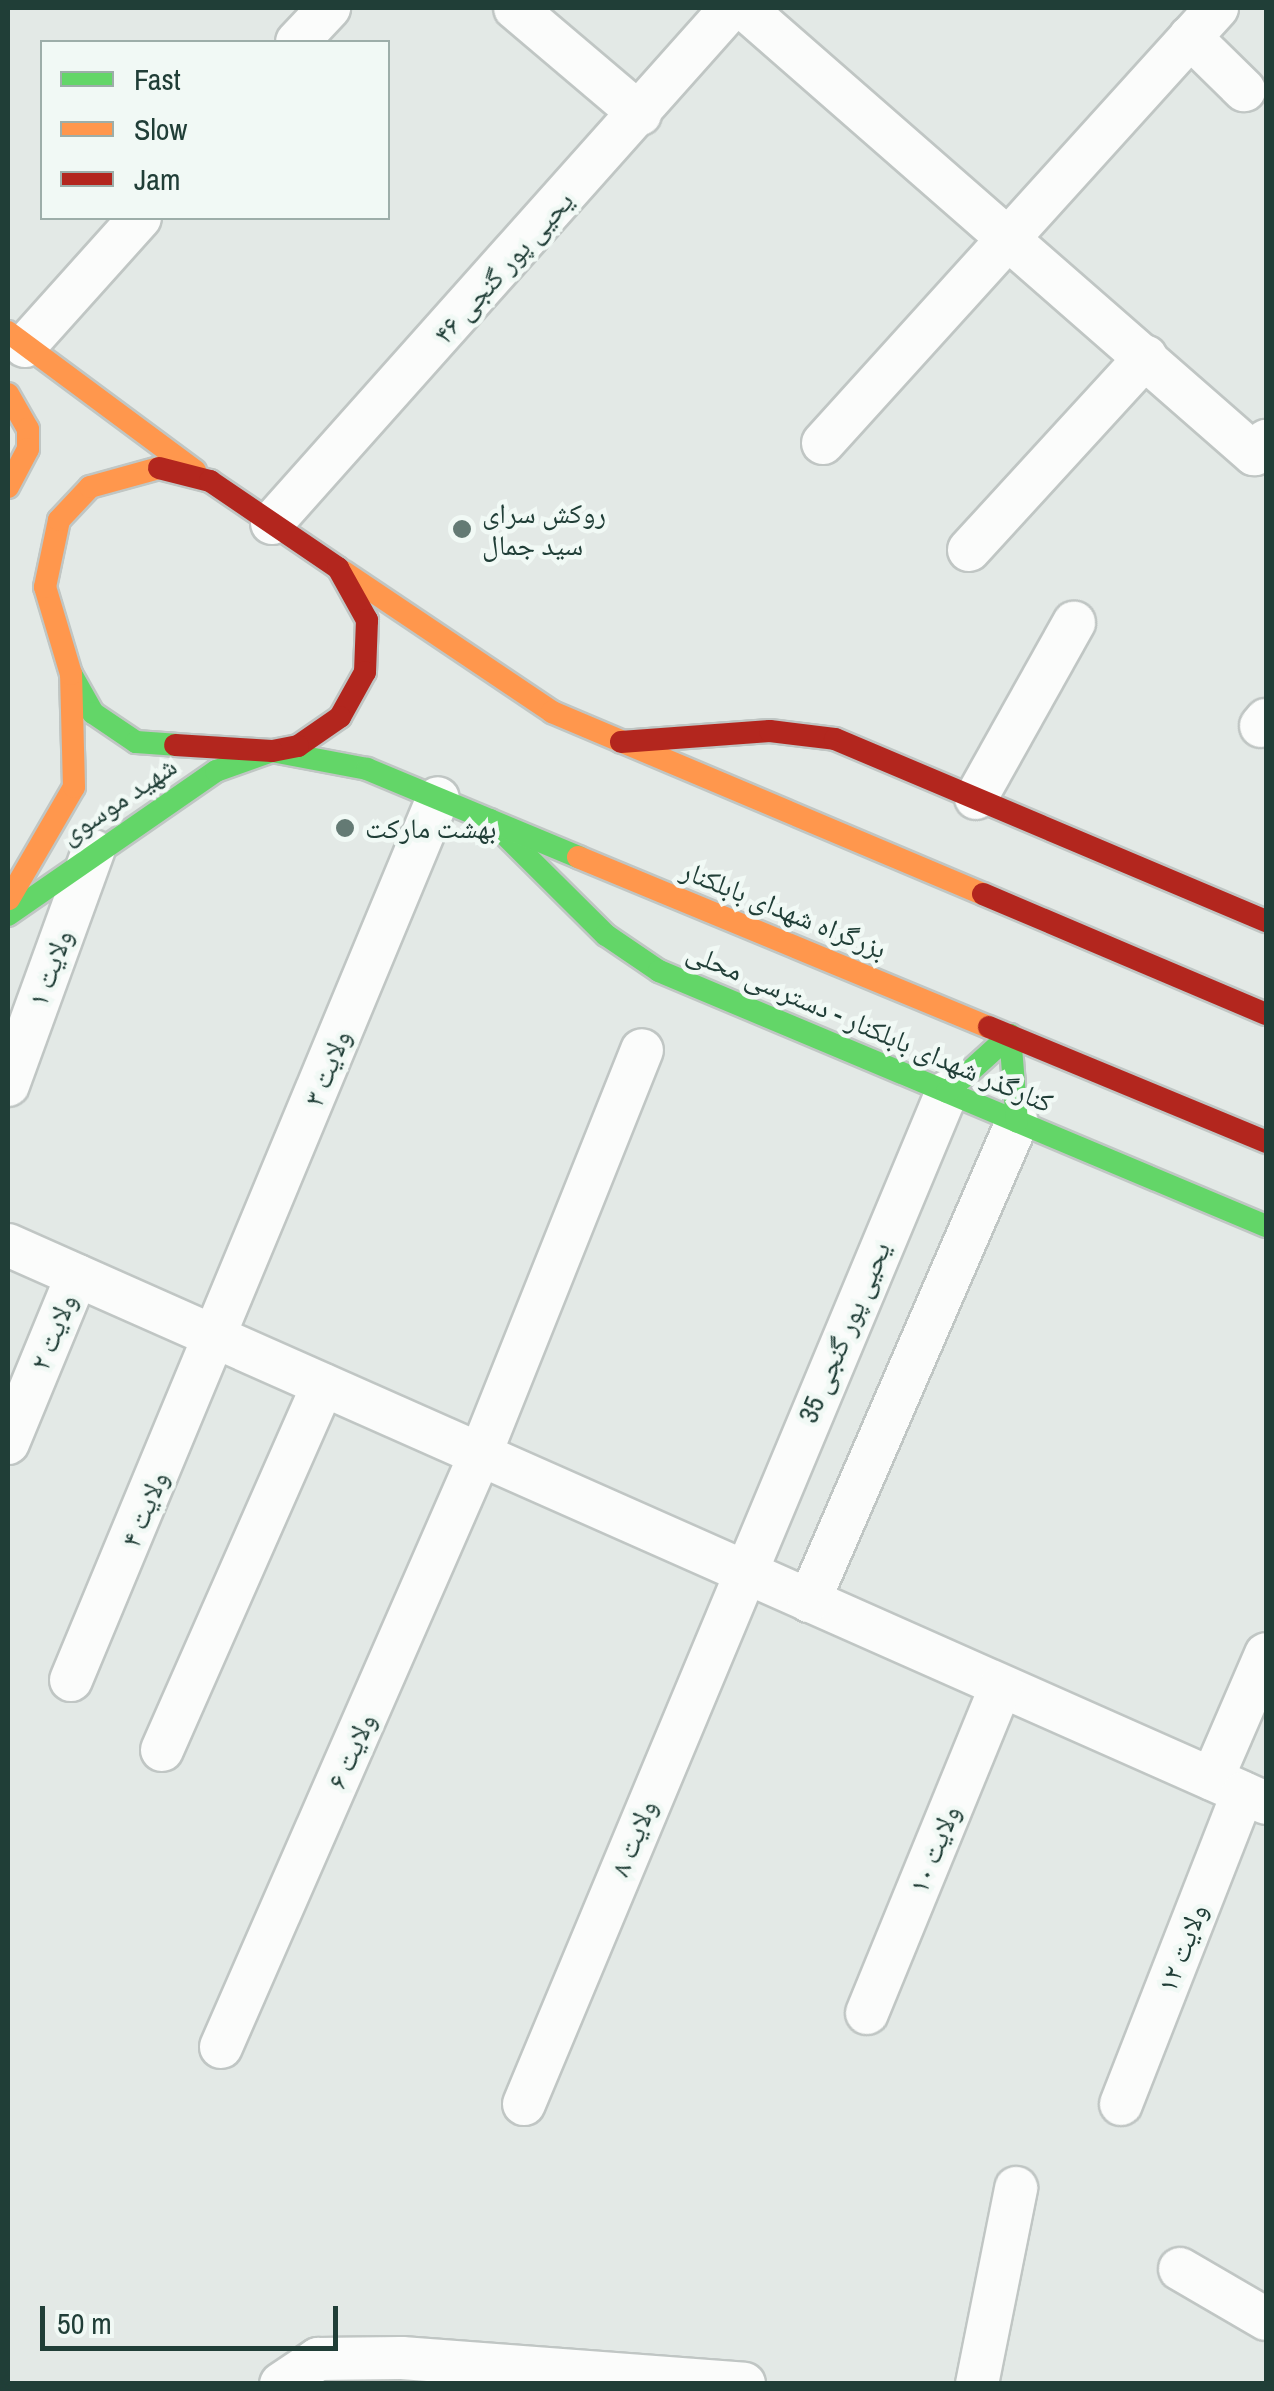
<!DOCTYPE html>
<meta charset="utf-8">
<style>
body{margin:0}
#map{position:relative;width:1274px;height:2391px;overflow:hidden;background:#e3e9e6;font-family:"Archivo Narrow","Noto Naskh Arabic",sans-serif}
div>[style]{position:absolute}
[style*='--x']{left:calc(var(--x)*1px);top:calc(var(--y)*1px);width:calc(var(--w)*1px);rotate:calc(var(--a)*1deg)}
.roads{filter:drop-shadow(2px 0 #c0c6c4) drop-shadow(-2px 0 #c0c6c4) drop-shadow(0 2px #c0c6c4) drop-shadow(0 -2px #c0c6c4)}
.street>*{height:42px;margin:-21px;padding:0 21px;transform-origin:21px;border-radius:21px;background:#fbfcfb}
.fast>*{height:22px;margin:-11px;padding:0 11px;transform-origin:11px;border-radius:11px;background:#63d668}
.slow>*{height:22px;margin:-11px;padding:0 11px;transform-origin:11px;border-radius:11px;background:#ff974d}
.jam>*{height:22px;margin:-11px;padding:0 11px;transform-origin:11px;border-radius:11px;background:#b3261e}
.dots>*{width:28px;height:28px;translate:-50% -50%;box-sizing:border-box;border:5px solid #f1f9f5;border-radius:50%}
span{translate:-50% -50%;white-space:nowrap;text-align:center;line-height:1.15;-webkit-text-stroke:9px #f1f9f5;paint-order:stroke}
.street-label{font-size:28px;color:#203e37}
.poi-label{font-size:28px;color:#203e37}
.left{translate:0 -50%;text-align:left}
.frame{position:absolute;inset:0;border:10px solid #203e37;pointer-events:none}
.legend{position:absolute;left:40px;top:40px;width:350px;height:180px;box-sizing:border-box;background:#f1f9f5;border:2px solid #9daea9;margin:0;padding:12px 18px;list-style:none;font-size:30px;color:#203e37}
.legend li{display:flex;align-items:center;gap:20px;height:50px}
.legend b{width:50px;border:2px solid #9daea9}
.scale{position:absolute;left:40px;top:2306px;width:298px;height:45px;box-sizing:border-box;border:5px solid #203e37;border-top:0;padding-left:12px;font-size:30px;line-height:35px;white-space:nowrap;color:#203e37;-webkit-text-stroke:8px #f1f9f5;paint-order:stroke}
</style>
<div id="map">
<div class="roads">
<div class="street">
<i style="--x:515;--y:8;--w:164;--a:40.3"></i>
<i style="--x:744;--y:8;--w:678;--a:41.17"></i>
<i style="--x:1254;--y:454;--w:18;--a:-47"></i>
<i style="--x:1190;--y:37;--w:76;--a:44.5"></i>
<i style="--x:297;--y:42;--w:47;--a:-46.7"></i>
<i style="--x:25;--y:346;--w:172;--a:-48.1"></i>
<i style="--x:823;--y:443;--w:587;--a:-47.83"></i>
<i style="--x:272;--y:523;--w:690;--a:-48.29"></i>
<i style="--x:969;--y:550;--w:262;--a:-47.5"></i>
<i style="--x:1261;--y:726;--w:8;--a:-50"></i>
<i style="--x:976;--y:798;--w:201;--a:-60.8"></i>
<i style="--x:8;--y:1085;--w:249;--a:-70"></i>
<i style="--x:8;--y:1245;--w:1376;--a:23.92"></i>
<i style="--x:8;--y:1443;--w:181;--a:-67.6"></i>
<i style="--x:809;--y:1601;--w:522;--a:-66.53"></i>
<i style="--x:71;--y:1680;--w:955;--a:-67.41"></i>
<i style="--x:162;--y:1750;--w:399;--a:-66.2"></i>
<i style="--x:1212;--y:1779;--w:136;--a:-66.6"></i>
<i style="--x:867;--y:2013;--w:353;--a:-67.7"></i>
<i style="--x:221;--y:2047;--w:646;--a:-66.37"></i>
<i style="--x:480;--y:1455;--w:436;--a:-68.2"></i>
<i style="--x:524;--y:2104;--w:1097;--a:-67.32"></i>
<i style="--x:1121;--y:2104;--w:334;--a:-68.6"></i>
<i style="--x:1180;--y:2269;--w:99;--a:30.2"></i>
<i style="--x:281;--y:2384;--w:45;--a:-34"></i>
<i style="--x:318;--y:2359;--w:84;--a:-0.7"></i>
<i style="--x:402;--y:2358;--w:343;--a:4.3"></i>
<i style="--x:977;--y:2384;--w:200;--a:-78.7"></i>
</div>
<div class="fast">
<i style="--x:71;--y:674;--w:45;--a:60.6"></i>
<i style="--x:93;--y:713;--w:52;--a:34"></i>
<i style="--x:136;--y:742;--w:39;--a:4"></i>
<i style="--x:490;--y:820;--w:163;--a:44.8"></i>
<i style="--x:606;--y:935;--w:64;--a:34.2"></i>
<i style="--x:659;--y:971;--w:658;--a:22.79"></i>
<i style="--x:8;--y:915;--w:253;--a:-34.7"></i>
<i style="--x:216;--y:771;--w:59;--a:-19.7"></i>
<i style="--x:272;--y:751;--w:97;--a:10.7"></i>
<i style="--x:367;--y:769;--w:229;--a:22.6"></i>
<i style="--x:947;--y:1092;--w:85;--a:-42.1"></i>
<i style="--x:1010;--y:1035;--w:87;--a:85.4"></i>
</div>
<div class="slow">
<i style="--x:8;--y:332;--w:233;--a:36.6"></i>
<i style="--x:8;--y:394;--w:40;--a:60.3"></i>
<i style="--x:28;--y:429;--w:20;--a:90"></i>
<i style="--x:28;--y:449;--w:43;--a:117.8"></i>
<i style="--x:344;--y:572;--w:251;--a:33.9"></i>
<i style="--x:552;--y:712;--w:468;--a:22.9"></i>
<i style="--x:578;--y:857;--w:445;--a:22.5"></i>
<i style="--x:9;--y:899;--w:129;--a:-59.9"></i>
<i style="--x:74;--y:787;--w:113;--a:-91.5"></i>
<i style="--x:71;--y:674;--w:91;--a:-106.6"></i>
<i style="--x:45;--y:587;--w:68;--a:-78.2"></i>
<i style="--x:59;--y:520;--w:45;--a:-46.8"></i>
<i style="--x:90;--y:487;--w:72;--a:-15.4"></i>
</div>
<div class="jam">
<i style="--x:159;--y:468;--w:53;--a:14.3"></i>
<i style="--x:210;--y:481;--w:155;--a:34.2"></i>
<i style="--x:338;--y:568;--w:60;--a:60.9"></i>
<i style="--x:367;--y:620;--w:52;--a:92.2"></i>
<i style="--x:365;--y:672;--w:51;--a:119.1"></i>
<i style="--x:340;--y:717;--w:51;--a:145.4"></i>
<i style="--x:298;--y:746;--w:26;--a:169"></i>
<i style="--x:272;--y:751;--w:97;--a:-176.5"></i>
<i style="--x:621;--y:742;--w:149;--a:-4.2"></i>
<i style="--x:770;--y:731;--w:65;--a:7"></i>
<i style="--x:835;--y:739;--w:468;--a:22.9"></i>
<i style="--x:983;--y:894;--w:307;--a:23"></i>
<i style="--x:989;--y:1027;--w:300;--a:22.5"></i>
</div>
</div>
<div class="dots">
<i style="left:462px;top:529px;background:#647a74"></i>
<i style="left:345px;top:828px;background:#647a74"></i>
</div>
<div class="street-label">
<span style="left:503px;top:267px;rotate:-48deg">یحیی پور گنجی ۴۶</span>
<span style="left:118px;top:800px;rotate:-34deg">شهید موسوی</span>
<span style="left:784px;top:909px;rotate:22deg">بزرگراه شهدای بابلکنار</span>
<span style="left:50px;top:968px;rotate:-70deg">ولایت ۱</span>
<span style="left:870px;top:1027px;rotate:23deg">کنارگذر شهدای بابلکنار - دسترسی محلی</span>
<span style="left:327px;top:1068px;rotate:-68deg">ولایت ۳</span>
<span style="left:53px;top:1332px;rotate:-68deg">ولایت ۲</span>
<span style="left:844px;top:1332px;rotate:-67deg">یحیی پور گنجی 35</span>
<span style="left:144px;top:1509px;rotate:-67deg">ولایت ۴</span>
<span style="left:351px;top:1751px;rotate:-66deg">ولایت ۶</span>
<span style="left:633px;top:1838px;rotate:-68deg">ولایت ۸</span>
<span style="left:934px;top:1849px;rotate:-68deg">ولایت ۱۰</span>
<span style="left:1182px;top:1948px;rotate:-69deg">ولایت ۱۲</span>
</div>
<div class="poi-label">
<span class="left" style="left:482px;top:529px">روکش سرای<br>سید جمال</span>
<span class="left" style="left:365px;top:828px">بهشت مارکت</span>
</div>
<div class="frame"></div>
<ul class="legend">
<li><b style="height:12px;background:#63d668"></b>Fast</li>
<li><b style="height:12px;background:#ff974d"></b>Slow</li>
<li><b style="height:12px;background:#b3261e"></b>Jam</li>
</ul>
<div class="scale">50 m</div>
</div>
